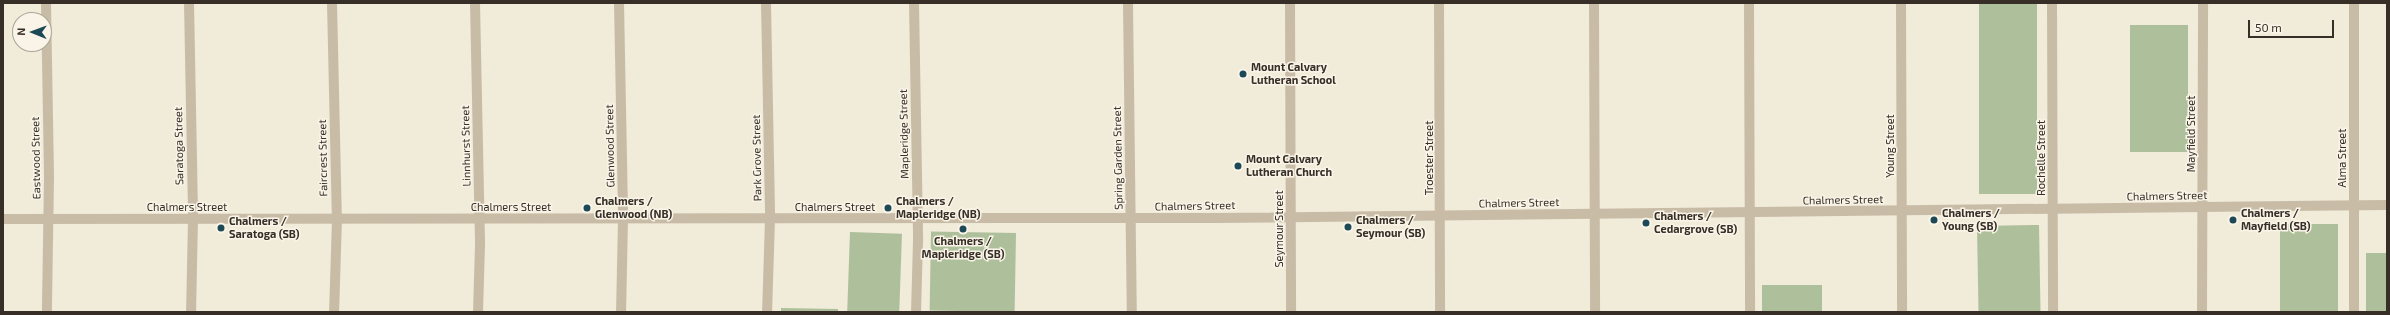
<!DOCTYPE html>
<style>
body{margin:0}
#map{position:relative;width:2390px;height:315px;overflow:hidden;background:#f1ebda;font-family:"Exo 2",sans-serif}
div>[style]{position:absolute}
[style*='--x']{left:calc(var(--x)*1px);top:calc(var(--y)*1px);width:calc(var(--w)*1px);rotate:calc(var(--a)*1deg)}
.green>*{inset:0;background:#adc09b;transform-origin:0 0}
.minor>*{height:10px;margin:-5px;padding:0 5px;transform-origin:5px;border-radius:5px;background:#c9bca7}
.dots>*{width:11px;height:11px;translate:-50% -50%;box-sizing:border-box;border:2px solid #f9f4e7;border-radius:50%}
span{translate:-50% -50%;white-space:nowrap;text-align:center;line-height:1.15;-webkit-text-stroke:3px #f9f4e7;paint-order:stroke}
.poi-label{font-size:11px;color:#362e27;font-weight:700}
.left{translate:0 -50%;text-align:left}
.street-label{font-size:11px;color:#362e27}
.frame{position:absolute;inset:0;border:4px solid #362e27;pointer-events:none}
.north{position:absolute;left:12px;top:12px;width:40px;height:40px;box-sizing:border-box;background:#f9f4e7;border:1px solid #aba59a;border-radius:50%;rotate:271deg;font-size:11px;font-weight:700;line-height:16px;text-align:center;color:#362e27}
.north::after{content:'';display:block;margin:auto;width:14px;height:18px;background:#1d4957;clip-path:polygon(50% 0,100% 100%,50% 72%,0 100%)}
.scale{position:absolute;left:2248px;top:20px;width:86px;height:18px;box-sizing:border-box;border:2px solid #362e27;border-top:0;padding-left:5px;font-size:12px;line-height:14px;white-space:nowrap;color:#362e27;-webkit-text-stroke:3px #f9f4e7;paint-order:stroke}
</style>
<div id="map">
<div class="green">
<i style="left:1979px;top:3px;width:58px;height:191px"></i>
<i style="left:2130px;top:25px;width:58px;height:127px"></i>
<i style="left:2280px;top:224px;width:58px;height:88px"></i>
<i style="left:2039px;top:225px;width:87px;height:62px;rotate:89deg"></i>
<i style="left:850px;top:232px;width:52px;height:80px;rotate:2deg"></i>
<i style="left:1016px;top:233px;width:79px;height:85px;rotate:91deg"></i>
<i style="left:2366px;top:253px;width:21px;height:59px"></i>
<i style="left:1822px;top:285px;width:27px;height:60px;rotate:90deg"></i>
<i style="clip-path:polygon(781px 308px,838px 309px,838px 312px,781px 312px)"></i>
</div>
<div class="minor">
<i style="--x:46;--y:3;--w:175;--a:89"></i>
<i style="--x:49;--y:178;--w:134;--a:90.9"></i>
<i style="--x:189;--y:3;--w:216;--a:88.9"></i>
<i style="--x:193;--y:219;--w:93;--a:91.2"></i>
<i style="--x:332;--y:3;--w:216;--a:88.7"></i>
<i style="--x:337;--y:219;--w:93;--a:91.8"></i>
<i style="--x:475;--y:3;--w:242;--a:88.8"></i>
<i style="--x:480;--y:245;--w:67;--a:91.7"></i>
<i style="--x:619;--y:3;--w:216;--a:88.9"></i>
<i style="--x:623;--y:219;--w:93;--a:91.2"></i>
<i style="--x:766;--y:3;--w:216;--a:88.9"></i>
<i style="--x:770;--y:219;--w:93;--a:91.8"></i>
<i style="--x:914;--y:3;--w:238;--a:89"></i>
<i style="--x:918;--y:241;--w:71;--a:91.6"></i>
<i style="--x:1128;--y:3;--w:309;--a:89.3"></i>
<i style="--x:1290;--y:3;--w:309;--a:89.8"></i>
<i style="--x:1439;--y:3;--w:309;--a:89.8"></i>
<i style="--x:1594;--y:3;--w:309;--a:89.8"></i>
<i style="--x:1749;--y:3;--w:309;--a:89.8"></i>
<i style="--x:1901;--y:3;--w:309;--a:89.8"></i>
<i style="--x:2052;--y:3;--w:309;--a:89.8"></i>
<i style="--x:2354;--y:3;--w:309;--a:90"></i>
<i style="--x:3;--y:219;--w:1214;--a:-0.05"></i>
<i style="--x:1217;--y:218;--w:1170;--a:-0.64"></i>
<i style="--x:2202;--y:312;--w:309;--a:-89.8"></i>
</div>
<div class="dots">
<i style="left:1243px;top:74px;background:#1d4957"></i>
<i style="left:1238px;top:166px;background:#1d4957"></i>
<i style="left:587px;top:208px;background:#1d4957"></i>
<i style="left:888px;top:208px;background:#1d4957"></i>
<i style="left:1934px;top:220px;background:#1d4957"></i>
<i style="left:2233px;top:220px;background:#1d4957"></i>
<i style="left:1646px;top:223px;background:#1d4957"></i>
<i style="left:1348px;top:227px;background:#1d4957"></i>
<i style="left:221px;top:228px;background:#1d4957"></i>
<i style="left:963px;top:229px;background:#1d4957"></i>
</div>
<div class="poi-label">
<span class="left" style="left:1251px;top:74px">Mount Calvary<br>Lutheran School</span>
<span class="left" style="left:1246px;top:166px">Mount Calvary<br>Lutheran Church</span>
<span class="left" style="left:595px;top:208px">Chalmers /<br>Glenwood (NB)</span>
<span class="left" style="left:896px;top:208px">Chalmers /<br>Mapleridge (NB)</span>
<span class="left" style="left:1942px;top:220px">Chalmers /<br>Young (SB)</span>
<span class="left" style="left:2241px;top:220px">Chalmers /<br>Mayfield (SB)</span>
<span class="left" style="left:1654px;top:223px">Chalmers /<br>Cedargrove (SB)</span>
<span class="left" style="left:1356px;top:227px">Chalmers /<br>Seymour (SB)</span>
<span class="left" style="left:229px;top:228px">Chalmers /<br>Saratoga (SB)</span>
<span style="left:963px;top:248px">Chalmers /<br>Mapleridge (SB)</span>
</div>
<div class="street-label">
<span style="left:904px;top:134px;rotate:-91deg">Mapleridge Street</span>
<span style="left:2191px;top:134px;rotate:-90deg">Mayfield Street</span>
<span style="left:179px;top:146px;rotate:-91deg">Saratoga Street</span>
<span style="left:466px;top:146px;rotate:-91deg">Linnhurst Street</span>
<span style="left:610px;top:146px;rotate:-91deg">Glenwood Street</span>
<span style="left:1890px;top:146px;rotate:-90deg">Young Street</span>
<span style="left:36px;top:158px;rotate:-91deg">Eastwood Street</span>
<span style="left:323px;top:158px;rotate:-91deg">Faircrest Street</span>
<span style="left:757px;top:158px;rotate:-91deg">Park Grove Street</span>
<span style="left:1118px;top:158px;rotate:-91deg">Spring Garden Street</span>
<span style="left:1429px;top:158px;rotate:-90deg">Troester Street</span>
<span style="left:2041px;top:158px;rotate:-90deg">Rochelle Street</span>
<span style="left:2342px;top:158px;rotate:-90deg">Alma Street</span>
<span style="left:2167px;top:196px;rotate:-1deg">Chalmers Street</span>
<span style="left:1843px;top:200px;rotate:-1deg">Chalmers Street</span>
<span style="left:1519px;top:203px;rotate:-1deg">Chalmers Street</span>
<span style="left:1195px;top:206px;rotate:-1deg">Chalmers Street</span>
<span style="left:187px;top:207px">Chalmers Street</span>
<span style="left:511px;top:207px">Chalmers Street</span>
<span style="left:835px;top:207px">Chalmers Street</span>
<span style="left:1279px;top:229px;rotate:-90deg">Seymour Street</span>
</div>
<div class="frame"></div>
<div class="north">N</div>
<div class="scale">50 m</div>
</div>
